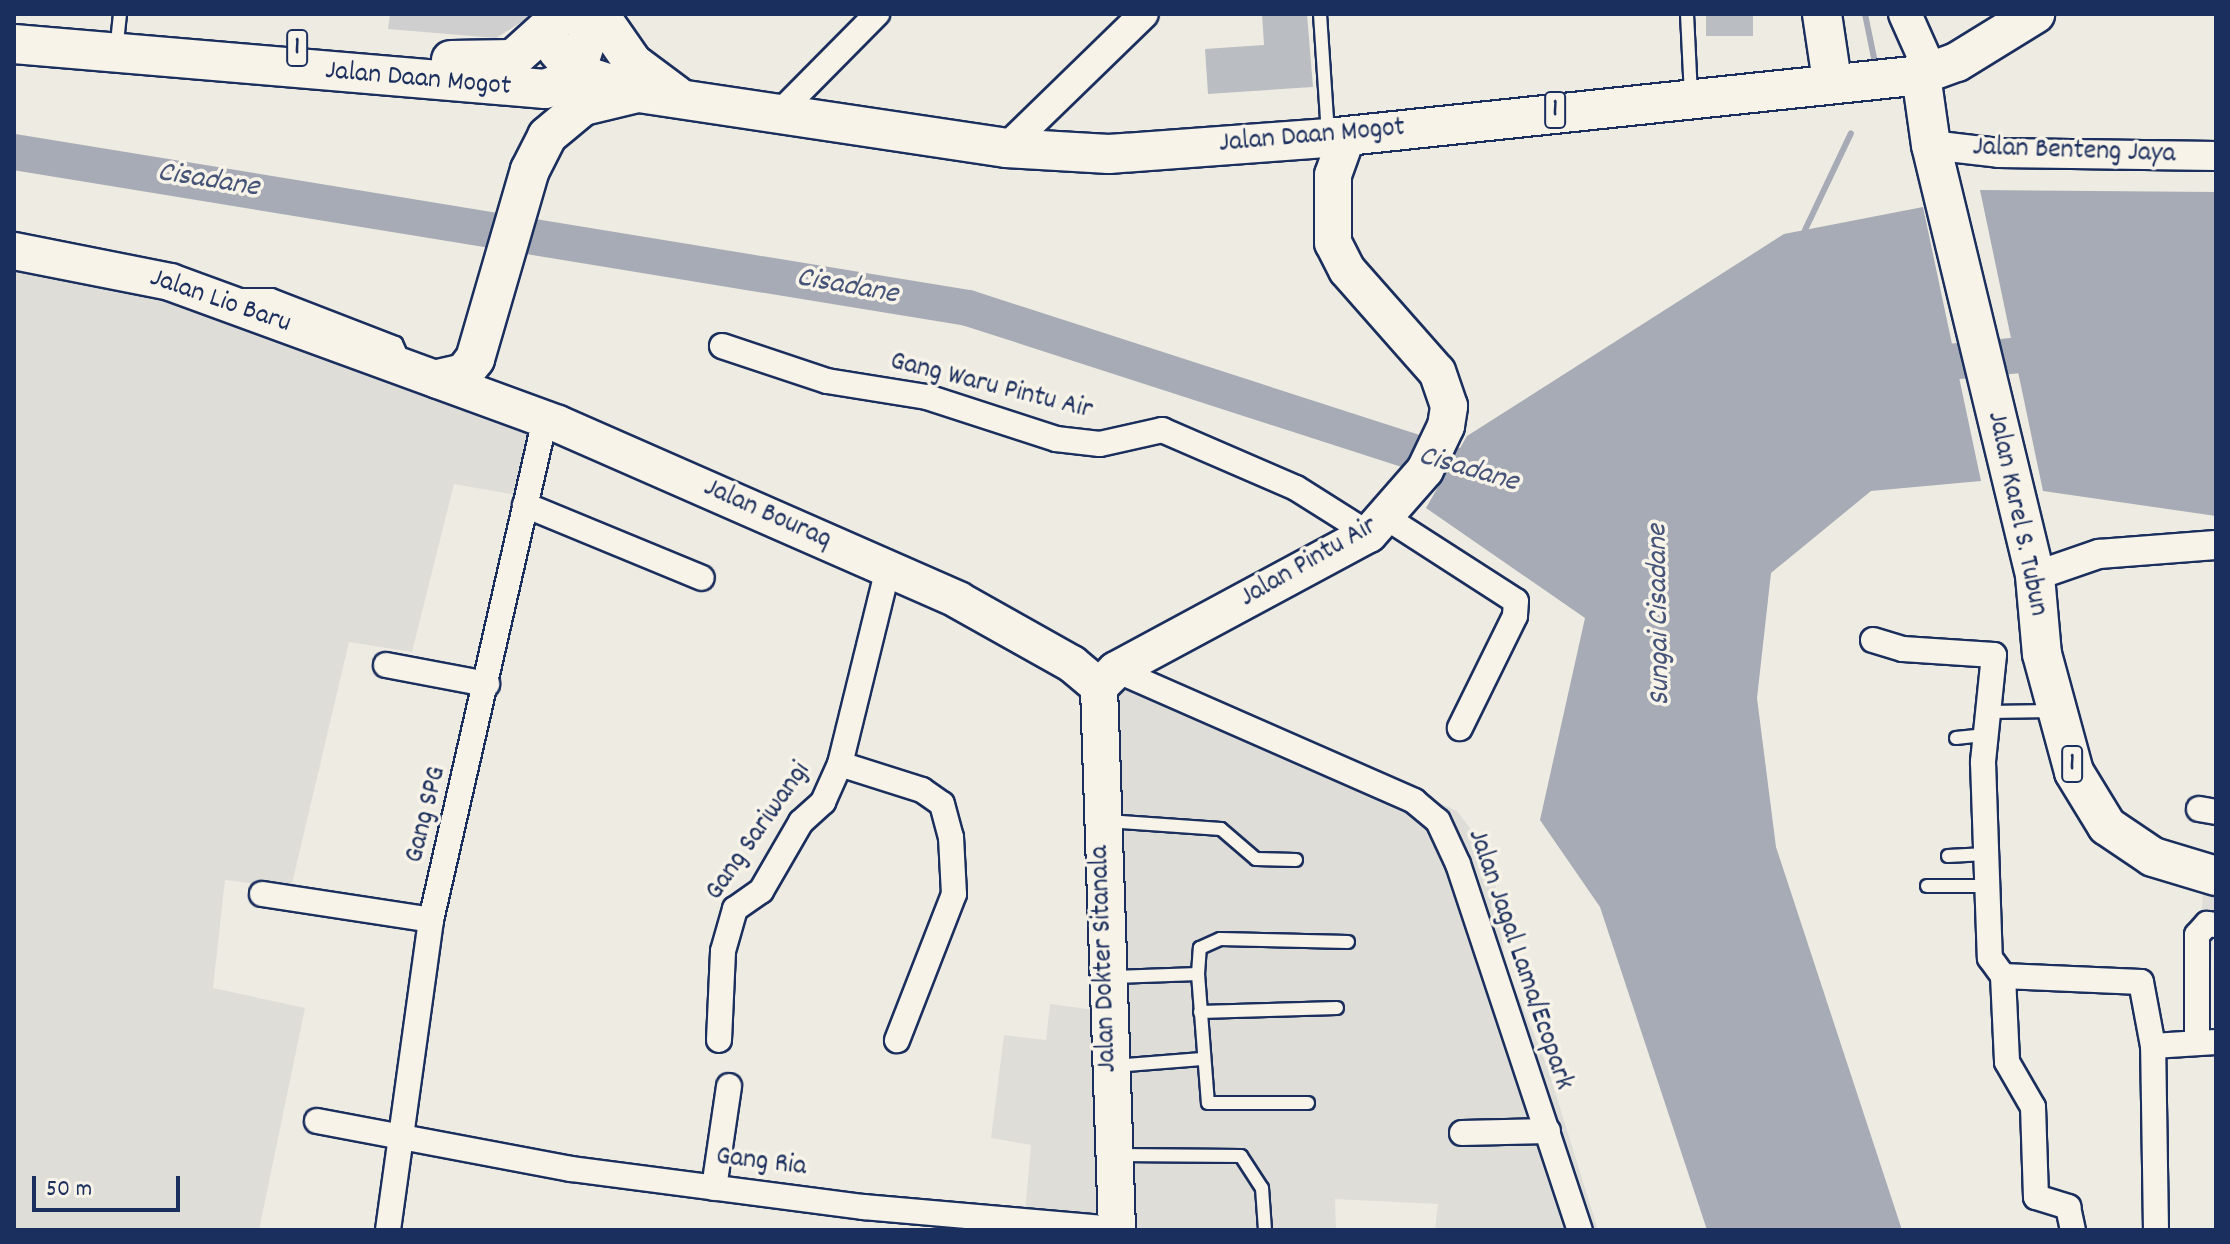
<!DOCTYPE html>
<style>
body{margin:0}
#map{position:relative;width:2230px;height:1244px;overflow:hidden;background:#eeebe2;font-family:Dekko,sans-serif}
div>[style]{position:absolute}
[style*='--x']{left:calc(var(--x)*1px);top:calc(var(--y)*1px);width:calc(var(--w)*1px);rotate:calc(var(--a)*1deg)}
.built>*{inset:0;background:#deddd8;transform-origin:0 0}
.green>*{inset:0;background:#cfcfcf}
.water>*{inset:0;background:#a6abb5}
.stream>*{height:6px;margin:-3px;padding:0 3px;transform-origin:3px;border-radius:3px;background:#a6abb5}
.river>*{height:36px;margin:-18px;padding:0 18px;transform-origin:18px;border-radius:18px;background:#a6abb5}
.building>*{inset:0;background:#babdc2;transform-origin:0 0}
.roads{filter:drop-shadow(2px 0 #1b2f5e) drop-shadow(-2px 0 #1b2f5e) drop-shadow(0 2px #1b2f5e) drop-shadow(0 -2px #1b2f5e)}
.service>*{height:12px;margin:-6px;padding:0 6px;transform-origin:6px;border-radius:6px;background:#f7f3e8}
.minor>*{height:24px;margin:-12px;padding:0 12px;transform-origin:12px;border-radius:12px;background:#f7f3e8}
.tertiary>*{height:28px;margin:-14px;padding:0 14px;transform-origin:14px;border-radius:14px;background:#f7f3e8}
.secondary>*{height:32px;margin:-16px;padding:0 16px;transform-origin:16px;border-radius:16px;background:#f7f3e8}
.primary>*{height:36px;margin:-18px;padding:0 18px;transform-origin:18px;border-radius:18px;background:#f7f3e8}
.trunk>*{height:38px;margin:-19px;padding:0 19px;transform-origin:19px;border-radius:19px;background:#f7f3e8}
span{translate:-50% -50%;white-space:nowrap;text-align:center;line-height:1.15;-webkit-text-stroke:7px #f7f3e8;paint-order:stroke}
.shield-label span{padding:2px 6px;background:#f7f3e8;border:2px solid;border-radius:6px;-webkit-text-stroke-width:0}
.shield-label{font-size:26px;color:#1b2f5e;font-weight:700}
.street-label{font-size:28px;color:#1b2f5e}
.water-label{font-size:30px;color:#455478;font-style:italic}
.frame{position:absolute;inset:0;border:16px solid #1b2f5e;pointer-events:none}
.scale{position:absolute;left:32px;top:1176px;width:148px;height:36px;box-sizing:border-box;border:4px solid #1b2f5e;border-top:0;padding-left:10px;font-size:24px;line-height:28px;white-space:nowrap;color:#1b2f5e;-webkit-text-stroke:6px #f7f3e8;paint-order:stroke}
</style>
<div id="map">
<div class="built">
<i style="clip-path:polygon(14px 247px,222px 308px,540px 436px,527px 497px,454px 484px,412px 652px,349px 642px,291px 888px,225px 880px,213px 988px,305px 1008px,259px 1230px,14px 1230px)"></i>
<i style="clip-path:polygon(1129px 663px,1457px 811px,1492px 857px,1505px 964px,1547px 1066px,1598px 1230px,1435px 1230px,1438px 1204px,1335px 1199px,1336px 1230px,1054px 1230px,1024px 1224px,1031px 1145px,991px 1138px,1004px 1035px,1046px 1040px,1050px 1004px,1095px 1010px,1083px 676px)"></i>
<i style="left:2203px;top:893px;width:13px;height:149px;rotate:4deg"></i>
</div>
<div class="green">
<i style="clip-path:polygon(390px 14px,534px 14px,496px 38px,388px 29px)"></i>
</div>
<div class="water">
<i style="clip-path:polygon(1980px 190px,2216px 192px,2216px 516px,2043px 491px)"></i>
<i style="clip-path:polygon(1923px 207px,1981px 481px,1871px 491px,1771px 573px,1757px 698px,1776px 847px,1902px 1230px,1707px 1230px,1600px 907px,1540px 820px,1585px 618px,1426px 508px,1467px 436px,1784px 234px)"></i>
</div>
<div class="stream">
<i style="--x:1865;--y:14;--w:45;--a:78.4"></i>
<i style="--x:1805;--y:230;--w:107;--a:-64.6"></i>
</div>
<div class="river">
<i style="--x:14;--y:152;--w:967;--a:9.29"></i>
<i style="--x:968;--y:308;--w:556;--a:17.91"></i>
<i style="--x:1907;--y:366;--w:157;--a:-5.5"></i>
</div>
<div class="building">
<i style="clip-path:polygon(1262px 14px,1307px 14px,1313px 87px,1208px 94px,1205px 49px,1264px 45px)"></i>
<i style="left:1706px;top:14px;width:47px;height:22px"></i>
</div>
<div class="roads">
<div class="service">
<i style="--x:1320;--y:14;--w:120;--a:86.2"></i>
<i style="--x:1687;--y:14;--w:82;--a:87.2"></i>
<i style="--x:118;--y:33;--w:19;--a:-84"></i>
<i style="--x:243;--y:295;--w:29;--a:0"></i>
<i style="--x:272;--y:295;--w:133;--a:21.2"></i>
<i style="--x:396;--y:343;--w:20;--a:66"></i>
<i style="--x:1989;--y:712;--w:64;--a:-0.9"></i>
<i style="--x:1956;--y:738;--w:30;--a:-6"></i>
<i style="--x:1107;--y:821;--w:114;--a:4"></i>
<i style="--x:1221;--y:829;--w:46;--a:40.6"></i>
<i style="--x:1256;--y:859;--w:40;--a:1.4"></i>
<i style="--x:1948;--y:856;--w:38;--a:-3"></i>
<i style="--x:1927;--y:886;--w:60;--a:0"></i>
<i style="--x:1198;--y:974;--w:129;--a:85.6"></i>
<i style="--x:1208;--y:1103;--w:100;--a:0"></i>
<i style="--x:1114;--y:977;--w:84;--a:-2"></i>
<i style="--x:1198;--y:974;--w:26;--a:-86"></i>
<i style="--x:1200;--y:948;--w:22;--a:-24"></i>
<i style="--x:1220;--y:939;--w:128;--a:1.3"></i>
<i style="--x:1200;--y:1012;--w:137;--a:-1.7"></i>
<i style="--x:1114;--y:1066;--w:88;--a:-4.5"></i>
<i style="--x:1118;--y:1155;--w:123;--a:0.5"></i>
<i style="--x:1241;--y:1156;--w:38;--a:57"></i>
<i style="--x:1262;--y:1188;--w:42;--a:85.9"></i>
</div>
<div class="minor">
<i style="--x:776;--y:116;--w:144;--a:-45.3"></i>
<i style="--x:722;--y:346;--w:111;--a:18.4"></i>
<i style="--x:827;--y:381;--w:101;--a:9.1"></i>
<i style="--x:927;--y:397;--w:136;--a:18"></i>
<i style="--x:1056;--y:439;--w:44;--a:6.5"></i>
<i style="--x:1100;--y:444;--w:64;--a:-12.7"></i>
<i style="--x:1162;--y:430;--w:146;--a:23.4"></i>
<i style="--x:1296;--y:488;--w:86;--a:32.2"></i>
<i style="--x:525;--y:505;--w:191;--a:22.4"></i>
<i style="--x:1387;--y:518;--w:153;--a:32.8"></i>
<i style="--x:1516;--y:601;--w:15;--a:94"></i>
<i style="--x:1515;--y:616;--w:125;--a:116.2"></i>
<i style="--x:1873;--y:640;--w:31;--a:17"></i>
<i style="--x:1903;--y:649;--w:91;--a:3.8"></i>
<i style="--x:1994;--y:655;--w:108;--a:95.9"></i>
<i style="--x:1983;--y:762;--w:196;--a:88"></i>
<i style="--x:1990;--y:958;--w:22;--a:54"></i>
<i style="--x:2003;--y:976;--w:86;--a:87.3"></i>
<i style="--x:2007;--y:1062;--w:52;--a:60"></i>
<i style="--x:2033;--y:1107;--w:90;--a:88.1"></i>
<i style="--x:2036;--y:1197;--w:34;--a:17"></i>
<i style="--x:2068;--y:1207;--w:24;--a:78"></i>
<i style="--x:386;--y:665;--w:103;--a:10.7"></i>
<i style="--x:1116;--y:670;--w:326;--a:23.7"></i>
<i style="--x:1414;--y:801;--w:31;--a:40"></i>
<i style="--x:1438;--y:821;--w:47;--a:65.1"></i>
<i style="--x:1458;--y:864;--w:386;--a:71.6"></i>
<i style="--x:840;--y:764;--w:86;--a:17.6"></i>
<i style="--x:922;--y:790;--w:24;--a:35"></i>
<i style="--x:942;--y:804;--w:34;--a:75"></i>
<i style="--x:951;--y:837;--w:57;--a:87"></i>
<i style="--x:954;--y:894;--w:157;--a:111.3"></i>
<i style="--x:2199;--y:809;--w:17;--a:10"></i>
<i style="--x:262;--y:894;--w:171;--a:8.7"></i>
<i style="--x:2003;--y:976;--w:138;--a:2.5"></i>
<i style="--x:2141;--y:982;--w:65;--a:79.4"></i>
<i style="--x:719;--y:1040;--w:89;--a:-87.4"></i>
<i style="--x:723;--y:951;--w:44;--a:-74.1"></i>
<i style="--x:735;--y:909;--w:32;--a:-35"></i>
<i style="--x:761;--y:891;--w:80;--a:-59.9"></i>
<i style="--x:801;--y:822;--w:30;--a:-42"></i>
<i style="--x:823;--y:802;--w:42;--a:-65.9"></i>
<i style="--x:840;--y:764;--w:202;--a:-76.2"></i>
<i style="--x:2197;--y:1041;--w:106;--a:-90"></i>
<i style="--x:2197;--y:935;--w:15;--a:-48"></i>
<i style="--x:2207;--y:924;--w:9;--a:6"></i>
<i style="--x:317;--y:1121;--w:258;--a:10.7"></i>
<i style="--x:571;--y:1169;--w:295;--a:7.4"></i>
<i style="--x:864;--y:1207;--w:254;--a:5"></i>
<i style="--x:1462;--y:1133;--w:86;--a:-1.3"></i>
<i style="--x:714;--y:1188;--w:103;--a:-81.6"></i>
<i style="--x:388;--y:1230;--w:313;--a:-82.1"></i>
<i style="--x:431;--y:920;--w:514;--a:-77.18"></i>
<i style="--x:2156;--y:1230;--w:184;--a:-90.9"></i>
<i style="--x:2153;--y:1046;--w:63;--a:-3.6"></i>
</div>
<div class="tertiary">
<i style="--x:1931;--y:145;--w:68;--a:6.7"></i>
<i style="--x:1999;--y:153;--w:217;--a:0.8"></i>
<i style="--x:1006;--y:148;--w:192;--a:-44.2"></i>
<i style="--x:2035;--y:576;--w:68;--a:-19"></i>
<i style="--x:2099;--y:554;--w:117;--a:-4.4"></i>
</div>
<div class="secondary">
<i style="--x:1905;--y:14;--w:64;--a:65.9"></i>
</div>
<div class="primary">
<i style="--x:14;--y:251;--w:159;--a:11.2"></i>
<i style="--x:170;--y:282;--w:413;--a:20.1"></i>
<i style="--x:558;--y:424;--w:437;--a:23.7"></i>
<i style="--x:958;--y:600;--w:131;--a:29.3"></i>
<i style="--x:1072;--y:664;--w:35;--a:40"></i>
<i style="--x:1099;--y:687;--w:24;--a:-45"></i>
<i style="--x:1116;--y:670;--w:287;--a:-28.3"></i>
<i style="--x:1369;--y:534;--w:85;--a:-48.8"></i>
<i style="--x:1425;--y:470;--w:49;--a:-64.5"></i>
<i style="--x:1446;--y:426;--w:20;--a:-81"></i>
<i style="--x:1449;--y:406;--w:36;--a:-109"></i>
<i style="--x:1437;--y:372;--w:136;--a:-131.4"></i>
<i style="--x:1347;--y:270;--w:30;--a:-117"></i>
<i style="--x:1333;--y:243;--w:68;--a:-90"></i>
<i style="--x:1333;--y:175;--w:41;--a:-70.3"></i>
<i style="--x:1099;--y:687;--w:543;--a:88.1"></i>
</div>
<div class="trunk">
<i style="--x:599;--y:14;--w:60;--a:55.2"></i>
<i style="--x:633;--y:63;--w:54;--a:36.7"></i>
<i style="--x:1822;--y:14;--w:68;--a:81.5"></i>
<i style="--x:14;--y:44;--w:533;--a:4.84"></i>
<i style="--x:545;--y:89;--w:31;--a:-21"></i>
<i style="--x:574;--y:78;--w:67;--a:-71.8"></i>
<i style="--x:557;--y:50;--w:30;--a:49"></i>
<i style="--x:577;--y:73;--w:65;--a:17.9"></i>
<i style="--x:639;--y:93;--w:371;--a:8.5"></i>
<i style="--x:1006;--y:148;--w:103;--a:3.3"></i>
<i style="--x:1109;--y:154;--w:220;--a:-4.2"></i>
<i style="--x:1328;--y:138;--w:596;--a:-6.06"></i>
<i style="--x:1921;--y:75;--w:38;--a:-20"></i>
<i style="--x:1957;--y:62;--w:92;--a:-31.6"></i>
<i style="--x:451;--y:60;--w:62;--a:-0.9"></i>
<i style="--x:513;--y:59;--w:67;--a:-42"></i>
<i style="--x:1921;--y:75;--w:71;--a:81.9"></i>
<i style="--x:1931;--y:145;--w:443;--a:76.4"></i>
<i style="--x:2035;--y:576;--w:78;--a:84.9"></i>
<i style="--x:2042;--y:654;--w:122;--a:74.8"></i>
<i style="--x:2074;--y:772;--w:63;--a:58.6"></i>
<i style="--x:2107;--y:826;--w:55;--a:34"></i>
<i style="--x:2153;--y:857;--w:66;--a:16.8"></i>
<i style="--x:438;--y:379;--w:27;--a:-13"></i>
<i style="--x:464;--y:373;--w:18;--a:-52"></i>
<i style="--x:475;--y:359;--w:197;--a:-73.8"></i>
<i style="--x:530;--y:170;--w:38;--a:-63"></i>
<i style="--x:547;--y:136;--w:47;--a:-39.8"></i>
<i style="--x:583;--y:106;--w:56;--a:-13.5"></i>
</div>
</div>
<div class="shield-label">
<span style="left:297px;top:48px">1</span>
<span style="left:1555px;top:110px">1</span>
<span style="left:2072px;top:764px">1</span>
</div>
<div class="street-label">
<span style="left:418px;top:80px;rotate:5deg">Jalan Daan Mogot</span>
<span style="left:1312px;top:137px;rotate:-5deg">Jalan Daan Mogot</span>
<span style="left:2074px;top:152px;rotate:2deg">Jalan Benteng Jaya</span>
<span style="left:220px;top:302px;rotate:19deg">Jalan Lio Baru</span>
<span style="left:991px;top:387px;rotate:14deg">Gang Waru Pintu Air</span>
<span style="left:2016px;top:514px;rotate:78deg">Jalan Karel S. Tubun</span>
<span style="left:767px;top:515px;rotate:24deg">Jalan Bouraq</span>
<span style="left:1309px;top:563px;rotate:-30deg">Jalan Pintu Air</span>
<span style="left:427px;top:815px;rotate:-76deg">Gang SPG</span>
<span style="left:759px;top:832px;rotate:-55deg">Gang Sariwangi</span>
<span style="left:1105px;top:959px;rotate:-92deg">Jalan Dokter Sitanala</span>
<span style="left:1519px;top:960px;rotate:71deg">Jalan Jagal Lama/Ecopark</span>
<span style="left:761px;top:1163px;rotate:7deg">Gang Ria</span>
</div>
<div class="water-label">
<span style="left:208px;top:182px;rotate:9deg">Cisadane</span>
<span style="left:847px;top:288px;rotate:10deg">Cisadane</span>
<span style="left:1468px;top:471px;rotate:16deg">Cisadane</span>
<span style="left:1661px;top:615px;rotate:-91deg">Sungai Cisadane</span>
</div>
<div class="frame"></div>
<div class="scale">50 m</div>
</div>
